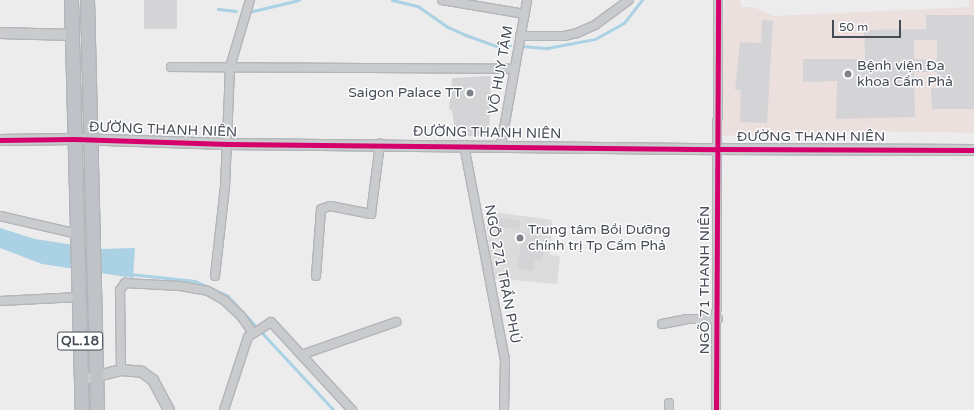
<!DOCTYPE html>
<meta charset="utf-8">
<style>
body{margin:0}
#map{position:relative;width:974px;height:410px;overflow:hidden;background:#edecec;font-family:"Varela Round",sans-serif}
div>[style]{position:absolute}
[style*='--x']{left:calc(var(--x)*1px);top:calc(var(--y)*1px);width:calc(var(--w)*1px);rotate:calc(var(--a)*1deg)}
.education>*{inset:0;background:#dbdbdb}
.medical>*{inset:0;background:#ebe0dd}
.water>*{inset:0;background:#aad1e4}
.stream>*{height:2.5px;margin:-1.25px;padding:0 1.25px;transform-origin:1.25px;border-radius:1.25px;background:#aad1e4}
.building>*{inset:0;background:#d4d4d7;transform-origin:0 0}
.roads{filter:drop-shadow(1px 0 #b2b5ba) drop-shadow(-1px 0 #b2b5ba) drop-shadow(0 1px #b2b5ba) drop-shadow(0 -1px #b2b5ba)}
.minor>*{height:8px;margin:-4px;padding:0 4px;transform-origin:4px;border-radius:4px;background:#c9cbcd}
.tertiary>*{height:10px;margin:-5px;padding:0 5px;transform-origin:5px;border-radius:5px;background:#c9cbcd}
.trunk>*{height:13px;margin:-6.5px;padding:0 6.5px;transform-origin:6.5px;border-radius:6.5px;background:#bfc2c6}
.cycleway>*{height:5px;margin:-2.5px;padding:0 2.5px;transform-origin:2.5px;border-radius:2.5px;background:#d6006c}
.dots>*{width:11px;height:11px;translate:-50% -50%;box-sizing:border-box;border:2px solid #fff;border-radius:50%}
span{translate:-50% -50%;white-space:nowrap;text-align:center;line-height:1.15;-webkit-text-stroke:3px #fff;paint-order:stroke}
.shield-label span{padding:1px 3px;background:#fff;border:1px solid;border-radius:3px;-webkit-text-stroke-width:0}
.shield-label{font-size:13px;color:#464c56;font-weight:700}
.poi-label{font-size:14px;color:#464c56}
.left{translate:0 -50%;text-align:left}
.right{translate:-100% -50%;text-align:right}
.street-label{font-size:14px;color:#464c56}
.scale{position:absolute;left:832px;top:20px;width:69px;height:18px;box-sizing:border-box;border:2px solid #464c56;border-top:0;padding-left:5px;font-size:12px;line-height:14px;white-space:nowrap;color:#464c56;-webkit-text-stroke:3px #fff;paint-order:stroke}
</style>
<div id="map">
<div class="education">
<i style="clip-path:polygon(485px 211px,552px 220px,550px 255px,560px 256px,557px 284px,493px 278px)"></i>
</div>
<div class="medical">
<i style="clip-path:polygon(724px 0,740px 0,741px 7px,754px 7px,773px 16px,969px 7px,969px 0,974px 0,974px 133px,866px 131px,720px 136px)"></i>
</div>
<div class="water">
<i style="clip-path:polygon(0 228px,35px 239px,100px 249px,135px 248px,133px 278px,42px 264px,0 248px)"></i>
</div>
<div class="stream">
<i style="--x:392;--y:0;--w:27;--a:13"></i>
<i style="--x:418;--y:6;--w:37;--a:35"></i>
<i style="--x:448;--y:27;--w:20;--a:24"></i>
<i style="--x:466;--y:35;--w:33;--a:20"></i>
<i style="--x:497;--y:46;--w:14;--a:0"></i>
<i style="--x:218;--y:9;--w:18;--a:6"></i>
<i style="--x:249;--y:12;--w:51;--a:-13.5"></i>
<i style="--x:523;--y:46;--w:24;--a:5"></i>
<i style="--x:547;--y:48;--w:49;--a:-10.6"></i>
<i style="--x:595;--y:39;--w:33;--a:-29"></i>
<i style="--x:624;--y:23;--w:29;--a:-52"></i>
<i style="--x:130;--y:274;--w:65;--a:6.1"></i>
<i style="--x:195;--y:281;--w:36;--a:24"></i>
<i style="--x:228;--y:296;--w:156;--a:47.1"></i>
</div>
<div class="building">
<i style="left:144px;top:0;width:33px;height:29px"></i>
<i style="clip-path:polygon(evenodd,926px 15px,974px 15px,974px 109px,932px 109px,931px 88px,937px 88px,937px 72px,914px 72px,915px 117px,836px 119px,837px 81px,803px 82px,803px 59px,865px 59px,864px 30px,926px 29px,926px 15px,914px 40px,937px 40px,937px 60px,914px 59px,914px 40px)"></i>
<i style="clip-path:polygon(762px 20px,773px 21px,767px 123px,740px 122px,741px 90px,735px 90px,740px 42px,761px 43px)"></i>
<i style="clip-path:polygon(491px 76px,489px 136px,456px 136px,452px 111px,449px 109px,452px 78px)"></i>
<i style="left:492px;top:218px;width:28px;height:9px;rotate:4deg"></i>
<i style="clip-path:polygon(523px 232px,539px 235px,537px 246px,544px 248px,542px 261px,535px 260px,533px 271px,517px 268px)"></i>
</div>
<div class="roads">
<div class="minor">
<i style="--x:442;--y:0;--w:84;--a:9.6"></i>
<i style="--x:520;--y:36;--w:44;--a:0"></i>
<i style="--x:564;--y:36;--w:13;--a:-13"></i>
<i style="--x:577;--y:33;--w:20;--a:-24"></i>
<i style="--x:595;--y:25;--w:42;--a:-36.3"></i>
<i style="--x:171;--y:67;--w:343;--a:0.3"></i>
<i style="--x:464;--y:145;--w:218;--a:79.2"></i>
<i style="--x:505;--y:359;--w:51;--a:91.1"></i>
<i style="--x:501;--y:145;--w:147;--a:-79.8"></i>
<i style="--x:0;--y:216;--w:80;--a:13"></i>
<i style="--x:215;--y:276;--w:90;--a:-83.6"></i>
<i style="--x:225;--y:187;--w:120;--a:-87.6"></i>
<i style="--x:230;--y:67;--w:70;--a:-73.4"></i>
<i style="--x:316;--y:276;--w:67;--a:-85.7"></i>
<i style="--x:321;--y:209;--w:9;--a:-18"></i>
<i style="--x:330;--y:206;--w:42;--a:11"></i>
<i style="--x:371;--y:214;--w:71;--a:-82.7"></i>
<i style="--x:0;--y:301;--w:79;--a:-2.9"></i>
<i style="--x:662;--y:324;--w:25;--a:-11"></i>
<i style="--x:687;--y:319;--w:31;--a:0"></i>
<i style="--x:301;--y:355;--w:101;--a:-19.2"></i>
<i style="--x:121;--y:370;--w:80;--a:-90.7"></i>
<i style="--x:120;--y:290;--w:9;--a:-54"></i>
<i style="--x:125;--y:283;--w:55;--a:3.1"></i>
<i style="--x:180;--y:286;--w:28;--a:10"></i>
<i style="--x:208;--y:291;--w:20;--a:30"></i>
<i style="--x:225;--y:301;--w:22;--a:43"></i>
<i style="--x:241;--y:316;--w:21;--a:55"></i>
<i style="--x:669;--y:403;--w:7;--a:90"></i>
<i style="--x:224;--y:410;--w:77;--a:-71.8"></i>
<i style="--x:248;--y:337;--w:27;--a:-33"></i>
<i style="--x:271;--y:322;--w:120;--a:47.4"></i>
<i style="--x:716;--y:410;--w:410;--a:-89.7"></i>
</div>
<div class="tertiary">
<i style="--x:0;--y:33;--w:72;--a:1.6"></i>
<i style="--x:0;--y:140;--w:74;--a:-0.8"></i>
<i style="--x:74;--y:139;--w:154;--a:1.9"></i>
<i style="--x:228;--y:144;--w:490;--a:0.6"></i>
<i style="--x:718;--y:149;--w:256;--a:0.2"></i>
<i style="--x:81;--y:380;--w:41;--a:-14"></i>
<i style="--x:121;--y:370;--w:21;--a:5"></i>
<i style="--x:142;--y:372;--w:14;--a:36"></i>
<i style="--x:153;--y:380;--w:34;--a:62"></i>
</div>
<div class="trunk">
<i style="--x:71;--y:0;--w:410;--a:88.5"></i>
<i style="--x:87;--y:0;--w:410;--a:88.6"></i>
</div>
</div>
<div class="cycleway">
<i style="--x:0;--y:140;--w:74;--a:-0.8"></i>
<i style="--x:74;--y:139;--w:154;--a:1.9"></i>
<i style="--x:228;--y:144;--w:490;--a:0.6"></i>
<i style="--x:718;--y:149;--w:256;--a:0.2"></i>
<i style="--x:716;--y:410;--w:410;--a:-89.7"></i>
</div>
<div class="dots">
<i style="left:848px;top:74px;background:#80848a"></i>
<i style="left:470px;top:93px;background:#80848a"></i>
<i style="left:520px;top:238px;background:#80848a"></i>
</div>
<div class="shield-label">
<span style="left:80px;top:341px">QL.18</span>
</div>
<div class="poi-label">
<span class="left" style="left:857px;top:74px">Bệnh viện Đa<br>khoa Cẩm Phả</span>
<span class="right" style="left:462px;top:93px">Saigon Palace TT</span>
<span class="left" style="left:528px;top:238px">Trung tâm Bồi Dưỡng<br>chính trị Tp Cẩm Phả</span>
</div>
<div class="street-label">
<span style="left:501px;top:70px;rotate:-80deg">VÕ HUY TÂM</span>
<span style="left:163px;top:130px;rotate:2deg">ĐƯỜNG THANH NIÊN</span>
<span style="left:487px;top:133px;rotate:1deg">ĐƯỜNG THANH NIÊN</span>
<span style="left:811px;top:137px">ĐƯỜNG THANH NIÊN</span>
<span style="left:502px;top:274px;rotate:79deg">NGÕ 271 TRẦN PHÚ</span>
<span style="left:705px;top:280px;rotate:-90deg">NGÕ 71 THANH NIÊN</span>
</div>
<div class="scale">50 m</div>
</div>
